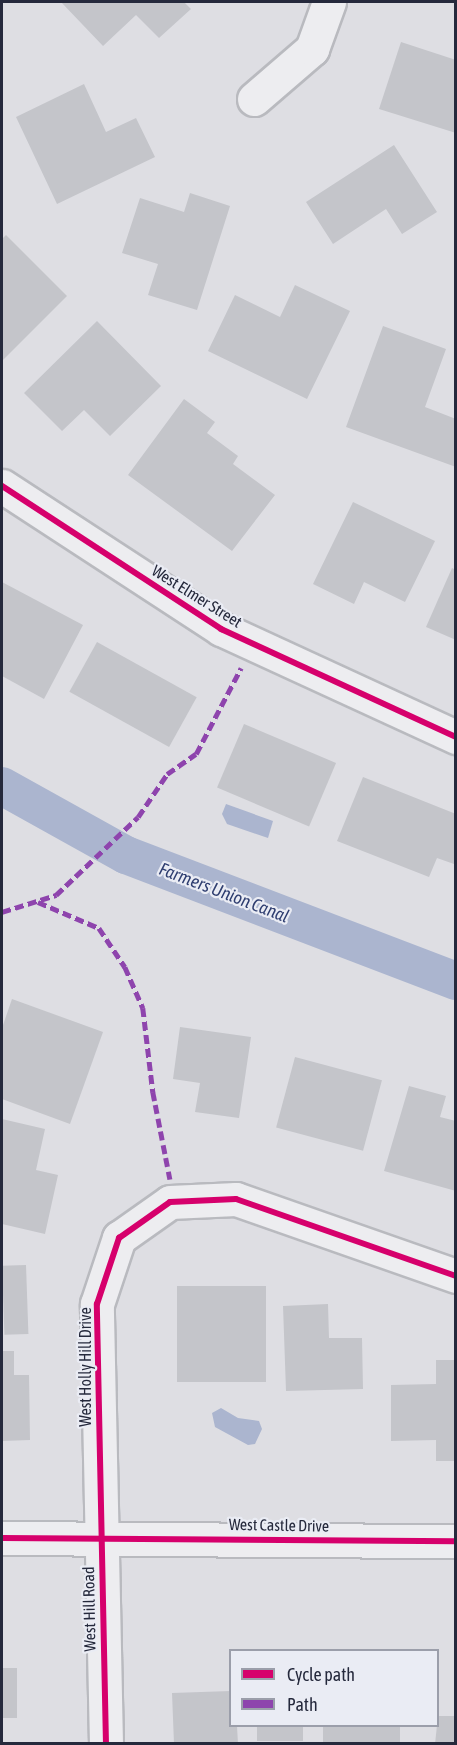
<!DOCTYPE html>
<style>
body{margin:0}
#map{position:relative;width:457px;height:1745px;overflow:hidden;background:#dedee3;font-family:"Asap Condensed",sans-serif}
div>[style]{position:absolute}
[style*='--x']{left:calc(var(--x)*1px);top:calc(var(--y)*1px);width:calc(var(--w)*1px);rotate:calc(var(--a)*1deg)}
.water>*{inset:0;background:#abb5cf}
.canal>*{height:38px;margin:-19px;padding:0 19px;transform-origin:19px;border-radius:19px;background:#abb5cf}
.building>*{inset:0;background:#c4c5ca;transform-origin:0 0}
.roads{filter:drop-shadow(2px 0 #b9babf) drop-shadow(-2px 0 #b9babf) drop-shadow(0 2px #b9babf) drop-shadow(0 -2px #b9babf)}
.minor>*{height:33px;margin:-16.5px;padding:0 16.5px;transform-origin:16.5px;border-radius:16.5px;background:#ededf0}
.quiet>*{height:4.5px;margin-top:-2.25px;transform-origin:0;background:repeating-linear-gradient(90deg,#8e44ad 0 9px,transparent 0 13.5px)}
.cycleway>*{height:6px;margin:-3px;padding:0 3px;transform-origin:3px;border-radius:3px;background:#d6006c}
span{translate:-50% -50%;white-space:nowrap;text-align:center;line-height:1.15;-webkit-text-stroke:4.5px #eaecf4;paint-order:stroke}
.street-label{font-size:16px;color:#25293c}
.water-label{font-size:18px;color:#2f3e70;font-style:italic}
.frame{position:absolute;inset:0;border:3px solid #25293c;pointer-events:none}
.legend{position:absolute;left:229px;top:1649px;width:210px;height:78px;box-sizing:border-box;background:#eaecf4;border:2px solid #9b9eaa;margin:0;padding:8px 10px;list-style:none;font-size:18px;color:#25293c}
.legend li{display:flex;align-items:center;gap:12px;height:30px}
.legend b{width:30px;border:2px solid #9b9eaa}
</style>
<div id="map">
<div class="water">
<i style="clip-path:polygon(226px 804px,273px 821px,268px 838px,227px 824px,222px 814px)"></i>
<i style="clip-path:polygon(221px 1408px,238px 1418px,259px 1421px,262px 1429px,255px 1444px,248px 1445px,215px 1427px,212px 1413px)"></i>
</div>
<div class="canal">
<i style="--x:2;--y:786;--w:142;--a:29.1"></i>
<i style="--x:126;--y:855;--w:353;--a:20.9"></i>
</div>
<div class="building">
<i style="clip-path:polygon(61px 2px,184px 2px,191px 9px,159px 38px,136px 15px,103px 46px)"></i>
<i style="clip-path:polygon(401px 42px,456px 60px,456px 133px,379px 109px)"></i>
<i style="clip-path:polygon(84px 84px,106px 132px,136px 118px,155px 157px,57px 204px,16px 117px)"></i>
<i style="clip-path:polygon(394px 145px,437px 212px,402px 234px,386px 209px,333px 244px,306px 202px)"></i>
<i style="clip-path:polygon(190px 193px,230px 206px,197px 310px,148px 295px,158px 264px,122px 253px,140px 198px,184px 212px)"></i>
<i style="clip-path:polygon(6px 235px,67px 296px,2px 361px,2px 239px)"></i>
<i style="clip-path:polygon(295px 285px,350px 311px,307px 399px,208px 351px,235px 295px,280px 317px)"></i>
<i style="clip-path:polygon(97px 321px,161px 386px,110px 436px,84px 410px,62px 431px,24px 393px)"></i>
<i style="clip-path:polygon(383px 326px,446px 349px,425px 407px,456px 419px,456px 467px,346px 427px)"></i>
<i style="clip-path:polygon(184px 399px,215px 422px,207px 433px,238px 456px,233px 464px,275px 495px,232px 551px,128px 475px)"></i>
<i style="clip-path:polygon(353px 502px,435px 541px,405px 602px,364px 582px,354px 604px,313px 584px)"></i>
<i style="clip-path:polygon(452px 568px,456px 570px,456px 640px,426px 627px)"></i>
<i style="clip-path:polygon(2px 582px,83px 625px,44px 699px,2px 676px)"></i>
<i style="left:97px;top:642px;width:114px;height:57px;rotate:29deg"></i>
<i style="left:244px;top:724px;width:100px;height:69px;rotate:23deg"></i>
<i style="clip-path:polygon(363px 777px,456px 814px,454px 864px,437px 858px,429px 877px,337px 841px)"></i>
<i style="clip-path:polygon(12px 999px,103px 1032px,70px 1124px,2px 1099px,2px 1028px)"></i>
<i style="clip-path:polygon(180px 1027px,251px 1037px,239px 1118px,195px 1112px,200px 1083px,173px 1079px)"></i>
<i style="left:295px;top:1057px;width:90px;height:73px;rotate:15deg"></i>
<i style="clip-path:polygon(409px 1086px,446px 1096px,440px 1117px,456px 1121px,456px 1191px,384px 1171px)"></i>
<i style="clip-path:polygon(2px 1119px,45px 1129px,36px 1170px,58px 1175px,45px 1234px,2px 1224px)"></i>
<i style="left:26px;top:1265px;width:69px;height:24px;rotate:88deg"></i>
<i style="left:177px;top:1286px;width:89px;height:96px"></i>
<i style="clip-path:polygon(328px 1304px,329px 1338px,362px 1338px,363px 1389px,286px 1391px,283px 1306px)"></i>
<i style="clip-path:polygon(2px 1351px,14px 1351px,14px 1375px,29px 1375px,30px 1440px,2px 1441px)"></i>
<i style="clip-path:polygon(436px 1360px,456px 1360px,456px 1461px,436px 1461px,436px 1440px,391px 1441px,391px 1385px,436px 1384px)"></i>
<i style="left:2px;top:1668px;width:15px;height:50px"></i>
<i style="clip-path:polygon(231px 1691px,231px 1726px,237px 1726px,238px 1744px,174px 1744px,172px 1693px)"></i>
<i style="clip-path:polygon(438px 1716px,456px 1716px,456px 1744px,435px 1744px)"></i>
<i style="left:257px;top:1726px;width:46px;height:15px"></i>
<i style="left:323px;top:1726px;width:77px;height:18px"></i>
</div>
<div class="roads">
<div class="minor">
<i style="--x:254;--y:99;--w:77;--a:-40.8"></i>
<i style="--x:312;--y:49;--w:50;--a:-70.1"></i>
<i style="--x:2;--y:486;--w:262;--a:33.1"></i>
<i style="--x:221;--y:629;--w:259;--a:24.7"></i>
<i style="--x:2;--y:1538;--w:454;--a:0.4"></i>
<i style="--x:106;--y:1744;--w:440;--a:-91.2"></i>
<i style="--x:97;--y:1304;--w:70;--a:-71.6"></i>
<i style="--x:119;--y:1238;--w:62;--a:-35.2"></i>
<i style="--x:170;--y:1202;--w:66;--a:-2.6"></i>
<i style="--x:236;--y:1199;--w:233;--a:19.3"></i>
</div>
</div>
<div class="quiet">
<i style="--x:38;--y:902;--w:66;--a:23.1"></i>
<i style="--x:99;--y:928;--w:47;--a:56.3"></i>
<i style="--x:125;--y:967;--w:45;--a:66.3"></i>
<i style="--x:143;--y:1008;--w:85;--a:83.2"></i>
<i style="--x:153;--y:1092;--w:89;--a:78.9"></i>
<i style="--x:2;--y:912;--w:57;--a:-17.5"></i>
<i style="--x:56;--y:895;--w:113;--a:-43.6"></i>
<i style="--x:138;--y:817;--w:52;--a:-56"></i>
<i style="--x:167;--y:774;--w:35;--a:-35"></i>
<i style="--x:196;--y:754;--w:97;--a:-62.4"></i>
</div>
<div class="cycleway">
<i style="--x:2;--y:486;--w:262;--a:33.1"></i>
<i style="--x:221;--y:629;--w:259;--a:24.7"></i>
<i style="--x:2;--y:1538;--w:454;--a:0.4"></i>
<i style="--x:106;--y:1744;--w:440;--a:-91.2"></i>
<i style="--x:97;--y:1304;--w:70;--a:-71.6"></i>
<i style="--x:119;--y:1238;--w:62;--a:-35.2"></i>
<i style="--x:170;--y:1202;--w:66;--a:-2.6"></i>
<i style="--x:236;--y:1199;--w:233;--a:19.3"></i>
</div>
<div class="street-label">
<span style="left:197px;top:596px;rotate:32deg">West Elmer Street</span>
<span style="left:85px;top:1367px;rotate:-90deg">West Holly Hill Drive</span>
<span style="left:279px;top:1525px;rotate:1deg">West Castle Drive</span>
<span style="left:89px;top:1609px;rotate:-91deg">West Hill Road</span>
</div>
<div class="water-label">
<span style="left:224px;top:893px;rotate:21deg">Farmers Union Canal</span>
</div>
<div class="frame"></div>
<ul class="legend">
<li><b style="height:8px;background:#d6006c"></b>Cycle path</li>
<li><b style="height:8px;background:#8e44ad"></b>Path</li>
</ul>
</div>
